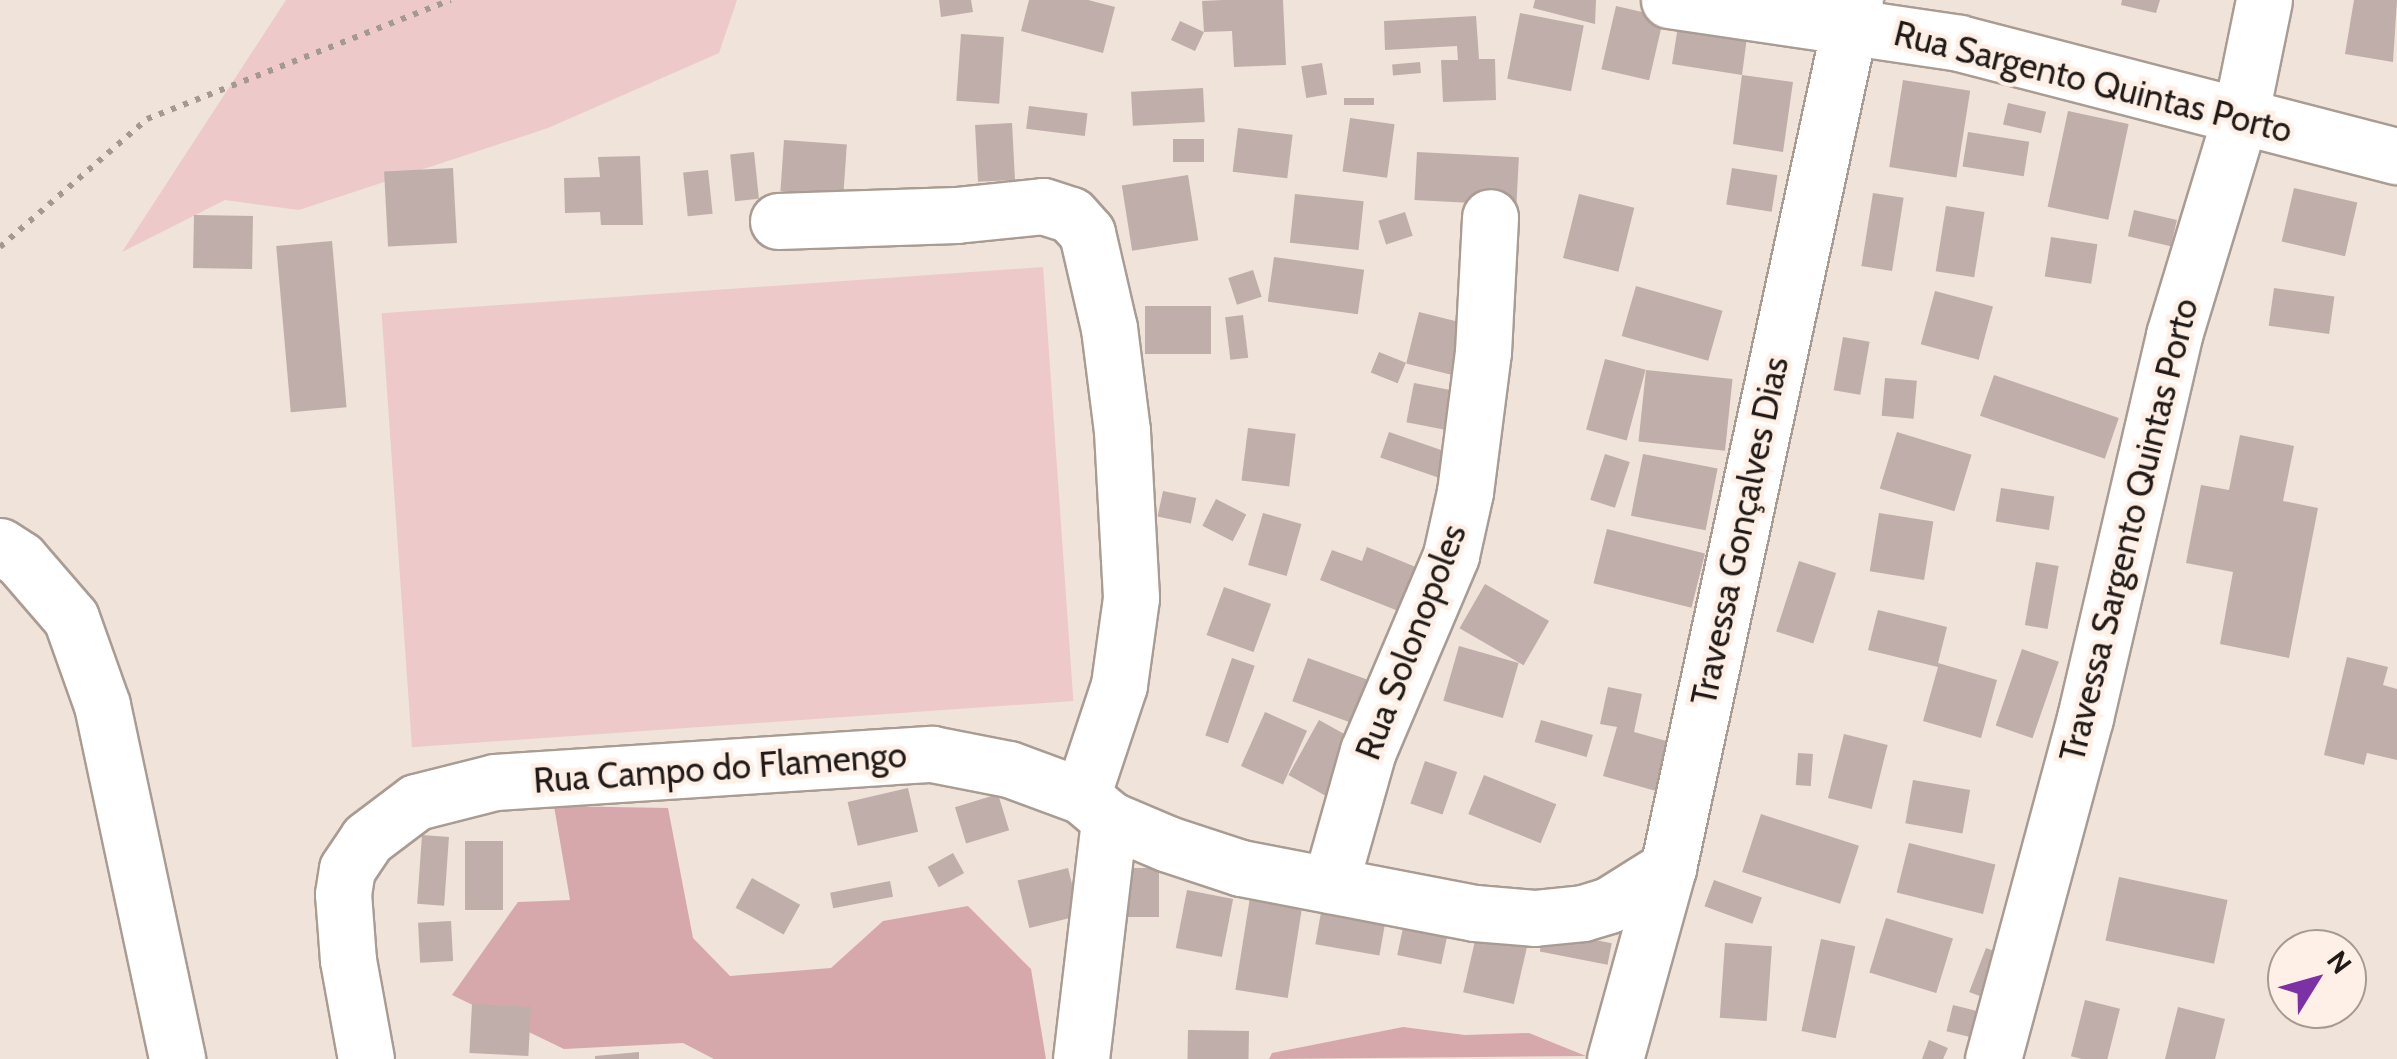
<!DOCTYPE html>
<meta charset="utf-8">
<style>
body{margin:0}
#map{position:relative;width:2397px;height:1059px;overflow:hidden;background:#f0e3d9;font-family:Cabin,sans-serif}
div>[style]{position:absolute}
[style*='--x']{left:calc(var(--x)*1px);top:calc(var(--y)*1px);width:calc(var(--w)*1px);rotate:calc(var(--a)*1deg)}
.green>*{inset:0;background:#edc9ca;transform-origin:0 0}
.forest>*{inset:0;background:#d6a8ab}
.building>*{inset:0;background:#bfaeaa;transform-origin:0 0}
.path>*{height:6px;margin-top:-3px;transform-origin:0;background:repeating-linear-gradient(90deg,#a39991 0 5px,transparent 0 13px)}
.roads{filter:drop-shadow(2px 0 #a99c93) drop-shadow(-2px 0 #a99c93) drop-shadow(0 2px #a99c93) drop-shadow(0 -2px #a99c93)}
.minor>*{height:55px;margin:-27.5px;padding:0 27.5px;transform-origin:27.5px;border-radius:27.5px;background:#fff}
span{translate:-50% -50%;white-space:nowrap;text-align:center;line-height:1.15;-webkit-text-stroke:9px #fef0e6;paint-order:stroke}
.street-label{font-size:35px;color:#201b18}
.north{position:absolute;left:2267px;top:929px;width:100px;height:100px;box-sizing:border-box;background:#fef0e6;border:2px solid #a59b94;border-radius:50%;rotate:53deg;font-size:28px;font-weight:700;line-height:40px;text-align:center;color:#201b18}
.north::after{content:'';display:block;margin:auto;width:35px;height:45px;background:#7c32a4;clip-path:polygon(50% 0,100% 100%,50% 72%,0 100%)}
</style>
<div id="map">
<div class="green">
<i style="clip-path:polygon(286px 0,737px 0,719px 53px,548px 128px,299px 210px,225px 200px,122px 252px)"></i>
<i style="left:1043px;top:267px;width:435px;height:663px;rotate:86deg"></i>
</div>
<div class="forest">
<i style="clip-path:polygon(554px 806px,668px 808px,693px 938px,730px 976px,831px 968px,883px 921px,968px 906px,1031px 969px,1046px 1059px,714px 1059px,683px 1043px,564px 1049px,452px 995px,518px 902px,570px 900px)"></i>
<i style="clip-path:polygon(1403px 1027px,1465px 1035px,1529px 1033px,1586px 1056px,1269px 1059px,1272px 1053px)"></i>
</div>
<div class="building">
<i style="clip-path:polygon(939px 0,971px 0,973px 12px,941px 17px)"></i>
<i style="clip-path:polygon(1029px 0,1088px 0,1115px 7px,1103px 53px,1021px 31px)"></i>
<i style="clip-path:polygon(1222px 0,1283px 0,1286px 65px,1234px 67px,1232px 31px,1204px 32px,1195px 51px,1171px 40px,1180px 21px,1204px 32px,1202px 1px)"></i>
<i style="clip-path:polygon(1535px 0,1596px 0,1595px 24px,1533px 8px)"></i>
<i style="clip-path:polygon(2122px 0,2160px 0,2156px 13px,2121px 5px)"></i>
<i style="clip-path:polygon(2354px 0,2397px 0,2393px 62px,2345px 54px)"></i>
<i style="left:1616px;top:6px;width:49px;height:65px;rotate:13deg"></i>
<i style="left:1520px;top:13px;width:65px;height:67px;rotate:11deg"></i>
<i style="clip-path:polygon(1476px 16px,1479px 59px,1495px 59px,1496px 100px,1443px 102px,1441px 60px,1458px 60px,1457px 46px,1385px 50px,1384px 21px)"></i>
<i style="clip-path:polygon(1678px 26px,1747px 37px,1742px 75px,1793px 82px,1783px 152px,1733px 144px,1742px 75px,1672px 64px)"></i>
<i style="left:961px;top:34px;width:43px;height:67px;rotate:4deg"></i>
<i style="left:1420px;top:62px;width:11px;height:28px;rotate:85deg"></i>
<i style="left:1322px;top:63px;width:32px;height:21px;rotate:81deg"></i>
<i style="left:1903px;top:80px;width:68px;height:88px;rotate:9deg"></i>
<i style="left:1203px;top:88px;width:34px;height:72px;rotate:87deg"></i>
<i style="left:1344px;top:98px;width:30px;height:7px"></i>
<i style="left:2008px;top:103px;width:39px;height:22px;rotate:13deg"></i>
<i style="left:1029px;top:106px;width:59px;height:23px;rotate:7deg"></i>
<i style="left:2068px;top:111px;width:62px;height:98px;rotate:12deg"></i>
<i style="left:1350px;top:118px;width:45px;height:54px;rotate:8deg"></i>
<i style="left:1012px;top:123px;width:57px;height:37px;rotate:87deg"></i>
<i style="left:1238px;top:128px;width:55px;height:44px;rotate:7deg"></i>
<i style="left:1968px;top:132px;width:62px;height:35px;rotate:9deg"></i>
<i style="left:1173px;top:139px;width:31px;height:23px"></i>
<i style="left:784px;top:140px;width:63px;height:51px;rotate:4deg"></i>
<i style="left:754px;top:152px;width:47px;height:24px;rotate:84deg"></i>
<i style="left:1417px;top:152px;width:102px;height:48px;rotate:3deg"></i>
<i style="clip-path:polygon(640px 156px,643px 225px,601px 225px,600px 212px,565px 213px,564px 178px,600px 177px,598px 157px)"></i>
<i style="left:453px;top:168px;width:75px;height:69px;rotate:87deg"></i>
<i style="left:1732px;top:168px;width:46px;height:37px;rotate:9deg"></i>
<i style="left:708px;top:170px;width:44px;height:25px;rotate:84deg"></i>
<i style="left:1188px;top:175px;width:66px;height:67px;rotate:81deg"></i>
<i style="left:2294px;top:188px;width:65px;height:55px;rotate:13deg"></i>
<i style="left:1873px;top:193px;width:31px;height:74px;rotate:9deg"></i>
<i style="left:1295px;top:194px;width:69px;height:49px;rotate:6deg"></i>
<i style="left:1579px;top:194px;width:57px;height:66px;rotate:14deg"></i>
<i style="left:1946px;top:206px;width:39px;height:66px;rotate:9deg"></i>
<i style="left:2134px;top:210px;width:44px;height:27px;rotate:13deg"></i>
<i style="left:1405px;top:212px;width:25px;height:28px;rotate:72deg"></i>
<i style="left:194px;top:215px;width:59px;height:53px;rotate:1deg"></i>
<i style="left:2051px;top:237px;width:47px;height:40px;rotate:9deg"></i>
<i style="left:332px;top:241px;width:167px;height:56px;rotate:85deg"></i>
<i style="left:1274px;top:257px;width:91px;height:45px;rotate:8deg"></i>
<i style="left:1253px;top:270px;width:28px;height:26px;rotate:72deg"></i>
<i style="left:1636px;top:286px;width:90px;height:52px;rotate:16deg"></i>
<i style="left:2274px;top:288px;width:61px;height:38px;rotate:8deg"></i>
<i style="left:1935px;top:291px;width:60px;height:55px;rotate:15deg"></i>
<i style="left:1145px;top:306px;width:66px;height:48px"></i>
<i style="left:1419px;top:312px;width:62px;height:53px;rotate:14deg"></i>
<i style="left:1243px;top:315px;width:43px;height:18px;rotate:83deg"></i>
<i style="left:1843px;top:337px;width:27px;height:54px;rotate:10deg"></i>
<i style="left:1379px;top:352px;width:29px;height:22px;rotate:22deg"></i>
<i style="left:1605px;top:359px;width:42px;height:73px;rotate:15deg"></i>
<i style="left:1646px;top:370px;width:87px;height:72px;rotate:6deg"></i>
<i style="left:1994px;top:375px;width:132px;height:43px;rotate:19deg"></i>
<i style="left:1885px;top:378px;width:32px;height:38px;rotate:5deg"></i>
<i style="left:1414px;top:383px;width:54px;height:40px;rotate:11deg"></i>
<i style="left:1248px;top:428px;width:48px;height:53px;rotate:7deg"></i>
<i style="left:1389px;top:432px;width:75px;height:27px;rotate:19deg"></i>
<i style="left:1897px;top:432px;width:78px;height:59px;rotate:17deg"></i>
<i style="clip-path:polygon(2240px 435px,2294px 446px,2283px 501px,2318px 508px,2289px 658px,2220px 644px,2233px 572px,2186px 563px,2201px 485px,2229px 490px)"></i>
<i style="left:1605px;top:454px;width:26px;height:48px;rotate:18deg"></i>
<i style="left:1643px;top:454px;width:76px;height:63px;rotate:11deg"></i>
<i style="left:2001px;top:488px;width:54px;height:34px;rotate:9deg"></i>
<i style="left:1163px;top:491px;width:34px;height:26px;rotate:12deg"></i>
<i style="left:1216px;top:499px;width:34px;height:30px;rotate:27deg"></i>
<i style="left:1263px;top:513px;width:40px;height:54px;rotate:16deg"></i>
<i style="left:1879px;top:513px;width:55px;height:59px;rotate:9deg"></i>
<i style="left:1607px;top:529px;width:101px;height:56px;rotate:14deg"></i>
<i style="clip-path:polygon(1367px 547px,1423px 570px,1406px 614px,1320px 580px,1332px 550px,1362px 561px)"></i>
<i style="left:1799px;top:561px;width:39px;height:74px;rotate:18deg"></i>
<i style="left:2036px;top:562px;width:23px;height:64px;rotate:10deg"></i>
<i style="left:1485px;top:584px;width:74px;height:51px;rotate:30deg"></i>
<i style="left:1224px;top:587px;width:50px;height:51px;rotate:20deg"></i>
<i style="clip-path:polygon(1878px 610px,1947px 627px,1938px 663px,1997px 680px,1981px 738px,1923px 721px,1938px 667px,1868px 650px)"></i>
<i style="left:1459px;top:646px;width:62px;height:57px;rotate:16deg"></i>
<i style="left:2022px;top:649px;width:39px;height:81px;rotate:19deg"></i>
<i style="clip-path:polygon(2347px 657px,2388px 667px,2383px 685px,2397px 689px,2397px 760px,2367px 753px,2364px 765px,2324px 755px)"></i>
<i style="left:1232px;top:658px;width:24px;height:82px;rotate:19deg"></i>
<i style="left:1308px;top:658px;width:76px;height:46px;rotate:20deg"></i>
<i style="clip-path:polygon(1608px 687px,1642px 694px,1634px 732px,1670px 742px,1656px 791px,1603px 776px,1617px 727px,1600px 724px)"></i>
<i style="left:1265px;top:712px;width:46px;height:59px;rotate:24deg"></i>
<i style="left:1319px;top:720px;width:46px;height:63px;rotate:29deg"></i>
<i style="left:1541px;top:720px;width:54px;height:23px;rotate:16deg"></i>
<i style="left:1844px;top:734px;width:45px;height:66px;rotate:14deg"></i>
<i style="left:1798px;top:753px;width:15px;height:32px;rotate:4deg"></i>
<i style="left:1425px;top:761px;width:34px;height:45px;rotate:19deg"></i>
<i style="left:1484px;top:775px;width:78px;height:42px;rotate:22deg"></i>
<i style="left:1913px;top:780px;width:58px;height:44px;rotate:10deg"></i>
<i style="left:908px;top:788px;width:45px;height:62px;rotate:77deg"></i>
<i style="left:998px;top:794px;width:38px;height:45px;rotate:73deg"></i>
<i style="left:1761px;top:814px;width:103px;height:61px;rotate:18deg"></i>
<i style="left:422px;top:835px;width:27px;height:69px;rotate:4deg"></i>
<i style="left:465px;top:841px;width:38px;height:69px"></i>
<i style="left:1909px;top:843px;width:89px;height:51px;rotate:14deg"></i>
<i style="left:953px;top:853px;width:23px;height:29px;rotate:61deg"></i>
<i style="left:1068px;top:868px;width:49px;height:52px;rotate:76deg"></i>
<i style="left:1120px;top:868px;width:39px;height:49px"></i>
<i style="left:2119px;top:877px;width:111px;height:65px;rotate:12deg"></i>
<i style="left:752px;top:878px;width:55px;height:34px;rotate:29deg"></i>
<i style="left:1714px;top:880px;width:51px;height:28px;rotate:20deg"></i>
<i style="left:890px;top:881px;width:16px;height:61px;rotate:79deg"></i>
<i style="left:1187px;top:890px;width:47px;height:59px;rotate:11deg"></i>
<i style="left:1251px;top:891px;width:53px;height:100px;rotate:9deg"></i>
<i style="left:1323px;top:901px;width:65px;height:44px;rotate:10deg"></i>
<i style="left:1407px;top:909px;width:45px;height:47px;rotate:12deg"></i>
<i style="left:1886px;top:918px;width:70px;height:57px;rotate:17deg"></i>
<i style="left:451px;top:921px;width:40px;height:33px;rotate:87deg"></i>
<i style="left:1478px;top:928px;width:52px;height:66px;rotate:13deg"></i>
<i style="left:1544px;top:930px;width:69px;height:22px;rotate:11deg"></i>
<i style="left:1821px;top:939px;width:35px;height:94px;rotate:12deg"></i>
<i style="left:1725px;top:943px;width:47px;height:75px;rotate:4deg"></i>
<i style="left:1986px;top:948px;width:26px;height:47px;rotate:21deg"></i>
<i style="left:2085px;top:1000px;width:36px;height:58px;rotate:14deg"></i>
<i style="left:472px;top:1004px;width:59px;height:49px;rotate:3deg"></i>
<i style="left:1953px;top:1005px;width:42px;height:27px;rotate:14deg"></i>
<i style="clip-path:polygon(2178px 1007px,2225px 1019px,2215px 1059px,2165px 1059px)"></i>
<i style="left:1188px;top:1030px;width:61px;height:29px;rotate:1deg"></i>
<i style="clip-path:polygon(1929px 1040px,1948px 1048px,1943px 1059px,1922px 1059px)"></i>
<i style="clip-path:polygon(639px 1052px,639px 1059px,595px 1059px,595px 1056px)"></i>
</div>
<div class="path">
<i style="--x:0;--y:247;--w:195;--a:-41"></i>
<i style="--x:147;--y:119;--w:326;--a:-21.4"></i>
</div>
<div class="roads">
<div class="minor">
<i style="--x:1669;--y:0;--w:293;--a:8.4"></i>
<i style="--x:1959;--y:43;--w:452;--a:14.5"></i>
<i style="--x:778;--y:221;--w:178;--a:-1.9"></i>
<i style="--x:956;--y:215;--w:87;--a:-5.9"></i>
<i style="--x:1043;--y:206;--w:29;--a:18"></i>
<i style="--x:1071;--y:215;--w:24;--a:48"></i>
<i style="--x:1087;--y:233;--w:98;--a:77"></i>
<i style="--x:1109;--y:328;--w:104;--a:82.8"></i>
<i style="--x:1122;--y:431;--w:167;--a:86.9"></i>
<i style="--x:1131;--y:598;--w:88;--a:97.9"></i>
<i style="--x:1119;--y:685;--w:117;--a:108.4"></i>
<i style="--x:0;--y:546;--w:24;--a:33"></i>
<i style="--x:20;--y:559;--w:78;--a:49.2"></i>
<i style="--x:71;--y:618;--w:92;--a:70.4"></i>
<i style="--x:102;--y:705;--w:362;--a:78"></i>
<i style="--x:1330;--y:885;--w:139;--a:-74.2"></i>
<i style="--x:1368;--y:751;--w:213;--a:-67"></i>
<i style="--x:1451;--y:555;--w:65;--a:-77.5"></i>
<i style="--x:1465;--y:492;--w:141;--a:-82.7"></i>
<i style="--x:1483;--y:352;--w:135;--a:-87"></i>
<i style="--x:366;--y:1059;--w:101;--a:-100.3"></i>
<i style="--x:348;--y:960;--w:66;--a:-94.3"></i>
<i style="--x:343;--y:894;--w:25;--a:-81"></i>
<i style="--x:347;--y:869;--w:36;--a:-56"></i>
<i style="--x:367;--y:839;--w:61;--a:-37.1"></i>
<i style="--x:416;--y:802;--w:81;--a:-14.2"></i>
<i style="--x:495;--y:782;--w:438;--a:-3.7"></i>
<i style="--x:932;--y:754;--w:78;--a:11"></i>
<i style="--x:1009;--y:769;--w:78;--a:20.3"></i>
<i style="--x:1082;--y:796;--w:35;--a:40"></i>
<i style="--x:1109;--y:819;--w:64;--a:23"></i>
<i style="--x:1168;--y:844;--w:77;--a:18.2"></i>
<i style="--x:1241;--y:868;--w:238;--a:10.9"></i>
<i style="--x:1475;--y:913;--w:59;--a:4.8"></i>
<i style="--x:1534;--y:918;--w:49;--a:-5.8"></i>
<i style="--x:1583;--y:913;--w:27;--a:-17"></i>
<i style="--x:1609;--y:905;--w:70;--a:-32.1"></i>
<i style="--x:1081;--y:1059;--w:242;--a:-83.3"></i>
<i style="--x:1615;--y:1059;--w:198;--a:-74.5"></i>
<i style="--x:1668;--y:868;--w:888;--a:-77.84"></i>
<i style="--x:1993;--y:1059;--w:353;--a:-74.9"></i>
<i style="--x:2085;--y:718;--w:393;--a:-76.9"></i>
<i style="--x:2174;--y:335;--w:227;--a:-73.1"></i>
<i style="--x:2240;--y:118;--w:120;--a:-78.5"></i>
</div>
</div>
<div class="street-label">
<span style="left:2093px;top:82px;rotate:14deg">Rua Sargento Quintas Porto</span>
<span style="left:2129px;top:530px;rotate:-76deg">Travessa Sargento Quintas Porto</span>
<span style="left:1740px;top:531px;rotate:-78deg">Travessa Gonçalves Dias</span>
<span style="left:1411px;top:642px;rotate:-69deg">Rua Solonopoles</span>
<span style="left:720px;top:768px;rotate:-4deg">Rua Campo do Flamengo</span>
</div>
<div class="north">N</div>
</div>
